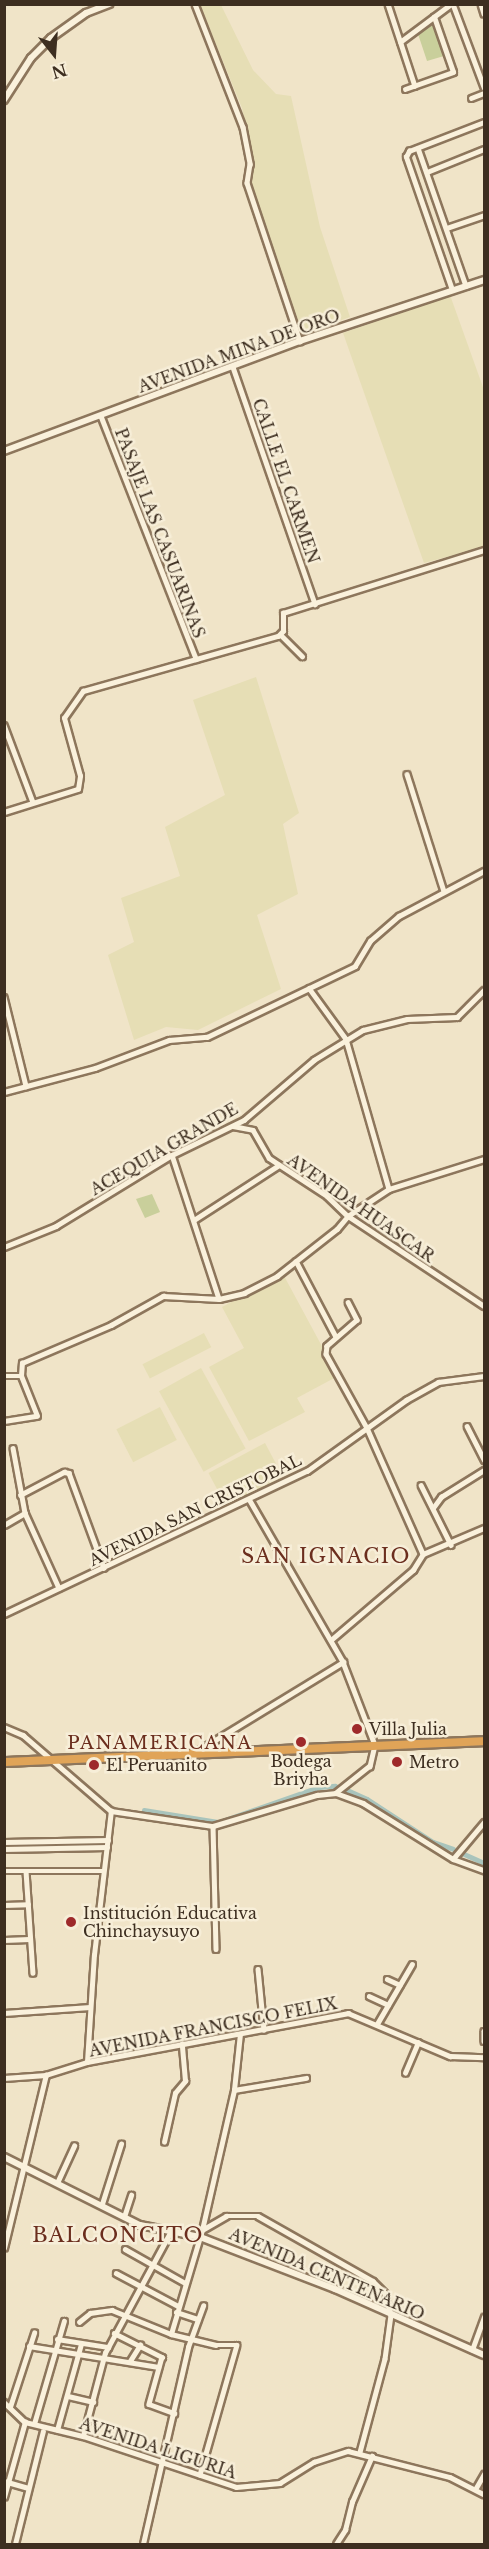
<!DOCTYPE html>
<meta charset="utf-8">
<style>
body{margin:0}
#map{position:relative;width:489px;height:2549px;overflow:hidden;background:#f0e4c8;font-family:"Libre Baskerville",serif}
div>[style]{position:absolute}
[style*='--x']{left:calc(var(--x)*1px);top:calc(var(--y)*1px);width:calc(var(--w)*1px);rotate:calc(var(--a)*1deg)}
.farmland>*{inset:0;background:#e6deb5;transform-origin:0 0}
.green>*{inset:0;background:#c9cf9b}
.canal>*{height:4.5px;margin:-2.25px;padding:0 2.25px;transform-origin:2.25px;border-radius:2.25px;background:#a9c4bc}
.roads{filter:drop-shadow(2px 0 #8d765c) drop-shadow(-2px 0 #8d765c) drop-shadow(0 2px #8d765c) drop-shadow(0 -2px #8d765c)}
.street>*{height:4.5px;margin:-2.25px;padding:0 2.25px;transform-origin:2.25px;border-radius:2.25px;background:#faf1dc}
.secondary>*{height:6px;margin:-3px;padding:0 3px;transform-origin:3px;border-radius:3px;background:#faf1dc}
.highway>*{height:8px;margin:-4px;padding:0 4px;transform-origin:4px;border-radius:4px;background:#e0a458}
.dots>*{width:16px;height:16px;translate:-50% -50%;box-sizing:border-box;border:3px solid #f7eed8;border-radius:50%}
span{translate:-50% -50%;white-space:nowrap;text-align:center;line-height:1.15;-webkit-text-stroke:5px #f7eed8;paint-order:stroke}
.street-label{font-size:16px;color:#3d2e20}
.poi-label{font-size:16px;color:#3d2e20}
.left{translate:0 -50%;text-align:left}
.neighbourhood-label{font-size:18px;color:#6b2e1e;letter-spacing:1.5px}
.quarter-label{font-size:20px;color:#6b2e1e;letter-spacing:1.5px}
.frame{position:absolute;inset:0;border:6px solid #3d2e20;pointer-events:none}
.north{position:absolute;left:24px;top:24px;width:60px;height:60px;-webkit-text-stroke:4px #f7eed8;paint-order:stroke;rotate:163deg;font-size:16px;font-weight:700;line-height:24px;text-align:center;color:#3d2e20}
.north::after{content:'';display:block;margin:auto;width:21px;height:27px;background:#3d2e20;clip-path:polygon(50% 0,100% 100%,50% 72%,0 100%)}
</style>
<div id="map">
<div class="farmland">
<i style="clip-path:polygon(200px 5px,221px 5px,253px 70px,276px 94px,291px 96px,320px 227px,350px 317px,300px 335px,246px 176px,253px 167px,242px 108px)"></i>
<i style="clip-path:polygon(450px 295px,484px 390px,484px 547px,424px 563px,343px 333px)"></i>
<i style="clip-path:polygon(256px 677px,299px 813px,283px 824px,298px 894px,257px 915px,281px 989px,198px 1030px,166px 1027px,134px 1040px,108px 955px,134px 942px,121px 898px,180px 876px,165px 827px,225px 795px,193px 700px)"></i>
<i style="clip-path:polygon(283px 1274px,338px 1376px,297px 1398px,305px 1412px,249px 1441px,209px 1367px,244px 1348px,222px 1307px)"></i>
<i style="left:204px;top:1333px;width:16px;height:69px;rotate:63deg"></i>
<i style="left:201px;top:1368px;width:92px;height:48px;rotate:61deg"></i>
<i style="left:160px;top:1407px;width:37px;height:49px;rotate:63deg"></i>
<i style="left:265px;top:1443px;width:38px;height:64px;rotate:62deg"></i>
</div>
<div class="green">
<i style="clip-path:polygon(433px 23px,444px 56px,427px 61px,418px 34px)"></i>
<i style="clip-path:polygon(152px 1194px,160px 1212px,145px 1218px,136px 1199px)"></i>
</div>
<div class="canal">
<i style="--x:345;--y:1789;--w:24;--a:24"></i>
<i style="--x:367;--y:1799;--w:79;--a:33.1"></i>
<i style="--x:433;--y:1842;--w:21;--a:19"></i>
<i style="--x:144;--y:1810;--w:76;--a:9.1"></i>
<i style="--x:219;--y:1822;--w:106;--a:-19.3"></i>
<i style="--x:319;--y:1787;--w:16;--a:-4"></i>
<i style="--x:462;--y:1853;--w:24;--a:24"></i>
</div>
<div class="roads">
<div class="street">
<i style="--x:195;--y:4;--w:132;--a:68.7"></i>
<i style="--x:243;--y:127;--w:38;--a:79"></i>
<i style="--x:250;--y:164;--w:19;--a:99"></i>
<i style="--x:247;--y:183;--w:167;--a:71.5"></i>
<i style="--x:388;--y:4;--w:86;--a:71.8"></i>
<i style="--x:453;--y:4;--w:89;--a:69.5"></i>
<i style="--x:481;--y:4;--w:10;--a:73"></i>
<i style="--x:400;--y:42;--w:64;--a:-36.7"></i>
<i style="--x:405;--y:89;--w:51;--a:-19.5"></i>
<i style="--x:453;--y:72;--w:58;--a:-109.1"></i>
<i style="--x:471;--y:98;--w:14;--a:-21"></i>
<i style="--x:418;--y:148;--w:146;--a:70.8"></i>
<i style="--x:427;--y:172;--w:61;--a:-22"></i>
<i style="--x:447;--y:228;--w:39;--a:-19"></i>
<i style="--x:452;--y:290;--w:141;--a:-109.1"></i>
<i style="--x:406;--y:157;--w:7;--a:-63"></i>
<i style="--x:409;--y:151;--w:80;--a:-21.1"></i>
<i style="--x:233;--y:367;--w:251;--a:70.9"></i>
<i style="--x:101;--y:416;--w:261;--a:68.6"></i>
<i style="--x:281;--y:635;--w:30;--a:45"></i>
<i style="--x:4;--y:725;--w:82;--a:69.4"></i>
<i style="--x:407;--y:774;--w:123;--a:72.5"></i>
<i style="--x:4;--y:812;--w:77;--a:-17.3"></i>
<i style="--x:78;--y:789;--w:13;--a:-81"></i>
<i style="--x:80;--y:776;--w:60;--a:-105.4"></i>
<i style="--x:64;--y:718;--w:33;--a:-55"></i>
<i style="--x:83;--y:691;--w:203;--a:-15.8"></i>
<i style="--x:278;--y:636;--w:7;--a:-45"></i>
<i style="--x:283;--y:631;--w:18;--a:-90"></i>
<i style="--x:283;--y:613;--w:211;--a:-17.4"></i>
<i style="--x:309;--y:988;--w:63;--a:54"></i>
<i style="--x:346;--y:1039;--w:156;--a:74"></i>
<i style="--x:4;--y:997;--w:92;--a:76.1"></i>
<i style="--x:4;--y:1092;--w:94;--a:-14.8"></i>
<i style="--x:95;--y:1068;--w:79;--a:-20.7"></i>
<i style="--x:169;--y:1040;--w:38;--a:-5"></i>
<i style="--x:207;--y:1037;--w:164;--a:-25.6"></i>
<i style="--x:355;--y:966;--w:29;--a:-59"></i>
<i style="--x:370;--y:941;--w:38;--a:-41"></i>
<i style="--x:399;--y:916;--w:96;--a:-27.9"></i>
<i style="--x:233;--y:1126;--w:20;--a:11"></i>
<i style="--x:253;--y:1130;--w:32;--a:60"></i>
<i style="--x:269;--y:1158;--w:69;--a:33.2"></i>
<i style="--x:327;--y:1196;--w:29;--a:44"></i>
<i style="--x:348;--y:1216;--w:163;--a:33.5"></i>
<i style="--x:172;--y:1155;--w:151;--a:71.9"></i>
<i style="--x:194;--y:1220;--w:101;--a:-32.9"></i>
<i style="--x:4;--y:1247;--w:56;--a:-22"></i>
<i style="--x:56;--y:1226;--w:136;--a:-31.5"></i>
<i style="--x:172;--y:1155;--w:80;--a:-25.9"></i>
<i style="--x:244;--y:1120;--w:92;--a:-40.6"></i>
<i style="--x:314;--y:1060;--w:57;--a:-31.5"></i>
<i style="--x:363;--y:1030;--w:45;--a:-14"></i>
<i style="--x:407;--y:1019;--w:50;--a:-2.3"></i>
<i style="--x:457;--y:1017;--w:38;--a:-45"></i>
<i style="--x:296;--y:1261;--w:86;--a:62.2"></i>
<i style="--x:348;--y:1302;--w:20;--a:63"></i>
<i style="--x:357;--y:1320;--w:40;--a:139"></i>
<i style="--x:327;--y:1346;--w:8;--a:97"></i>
<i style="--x:326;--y:1354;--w:85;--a:61"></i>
<i style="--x:367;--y:1428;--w:138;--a:66"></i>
<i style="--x:4;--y:1376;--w:17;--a:0"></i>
<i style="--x:4;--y:1421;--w:33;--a:-9"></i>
<i style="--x:37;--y:1416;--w:43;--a:-111.8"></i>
<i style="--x:21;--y:1376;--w:13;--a:-86"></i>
<i style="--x:22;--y:1363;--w:97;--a:-23.1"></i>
<i style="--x:111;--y:1325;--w:60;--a:-29.1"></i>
<i style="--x:163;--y:1296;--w:56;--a:3.1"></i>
<i style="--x:219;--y:1299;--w:26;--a:-13"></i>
<i style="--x:244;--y:1293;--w:37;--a:-27"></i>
<i style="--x:277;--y:1276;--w:76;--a:-38.1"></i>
<i style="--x:337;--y:1229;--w:17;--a:-50"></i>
<i style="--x:348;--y:1216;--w:49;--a:-33.4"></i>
<i style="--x:389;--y:1189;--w:100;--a:-17.5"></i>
<i style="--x:467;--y:1426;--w:38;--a:63"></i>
<i style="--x:13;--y:1448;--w:66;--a:79.5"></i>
<i style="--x:25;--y:1513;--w:82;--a:65.6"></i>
<i style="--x:421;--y:1485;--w:67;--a:63.4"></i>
<i style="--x:20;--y:1495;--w:50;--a:-27.6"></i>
<i style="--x:64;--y:1472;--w:5;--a:11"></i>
<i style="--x:69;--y:1473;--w:101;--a:69.8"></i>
<i style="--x:249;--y:1499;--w:188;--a:60"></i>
<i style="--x:343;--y:1662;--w:89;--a:68.9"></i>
<i style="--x:375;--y:1745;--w:22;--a:103"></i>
<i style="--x:370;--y:1766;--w:43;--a:141.5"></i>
<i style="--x:433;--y:1508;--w:14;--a:-54"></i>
<i style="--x:441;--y:1497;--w:51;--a:-32.1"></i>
<i style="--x:4;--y:1525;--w:24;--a:-30"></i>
<i style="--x:4;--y:1614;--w:335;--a:-25.3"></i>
<i style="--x:307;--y:1471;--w:122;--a:-35.6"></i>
<i style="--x:406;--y:1400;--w:37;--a:-29"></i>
<i style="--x:438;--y:1382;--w:46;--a:-7.4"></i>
<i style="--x:331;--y:1640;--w:108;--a:-40.5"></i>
<i style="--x:413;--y:1570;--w:19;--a:-58"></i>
<i style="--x:423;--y:1554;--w:66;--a:-23.1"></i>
<i style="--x:4;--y:1727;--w:21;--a:23"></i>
<i style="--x:23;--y:1735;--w:116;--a:40.8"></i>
<i style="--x:111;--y:1811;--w:103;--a:8.4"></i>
<i style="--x:213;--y:1826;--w:109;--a:-16.6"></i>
<i style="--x:317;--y:1795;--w:19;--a:-6"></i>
<i style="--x:336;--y:1793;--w:29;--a:20"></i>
<i style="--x:363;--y:1803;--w:106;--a:31.9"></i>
<i style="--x:453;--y:1859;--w:33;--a:20"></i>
<i style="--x:194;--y:1753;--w:175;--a:-31.4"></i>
<i style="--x:213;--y:1826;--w:123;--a:88.6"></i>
<i style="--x:4;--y:1842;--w:104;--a:-1.1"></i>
<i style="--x:4;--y:1849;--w:103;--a:-1.1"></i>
<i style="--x:453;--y:1859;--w:48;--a:-50"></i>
<i style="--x:4;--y:1871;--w:100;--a:0"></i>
<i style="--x:26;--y:1871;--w:102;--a:86.1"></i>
<i style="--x:4;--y:1905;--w:24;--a:-2"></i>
<i style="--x:4;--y:1940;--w:25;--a:-2"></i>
<i style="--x:258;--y:1969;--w:61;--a:84.4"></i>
<i style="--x:387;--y:1979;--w:14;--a:25"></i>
<i style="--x:369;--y:1996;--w:21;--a:25"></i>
<i style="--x:4;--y:2013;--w:86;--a:-4"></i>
<i style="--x:377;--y:2024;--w:69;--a:-59.7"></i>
<i style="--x:484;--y:2031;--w:10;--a:90"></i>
<i style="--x:87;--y:2062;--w:107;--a:-86.3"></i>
<i style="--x:94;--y:1955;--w:145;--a:-83.3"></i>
<i style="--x:405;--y:2073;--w:33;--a:-67"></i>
<i style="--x:46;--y:2075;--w:43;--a:-17.6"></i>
<i style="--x:87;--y:2062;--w:266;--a:-10.6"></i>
<i style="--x:348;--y:2013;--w:111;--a:22.9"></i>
<i style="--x:450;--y:2056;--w:34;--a:2"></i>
<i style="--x:4;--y:2078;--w:42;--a:-4.1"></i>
<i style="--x:234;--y:2090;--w:73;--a:-9.5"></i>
<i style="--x:164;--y:2142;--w:50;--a:-77.3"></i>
<i style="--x:175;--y:2093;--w:16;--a:-50"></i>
<i style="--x:185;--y:2081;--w:37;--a:-95"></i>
<i style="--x:57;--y:2183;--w:41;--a:-65.3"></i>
<i style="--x:102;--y:2204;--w:63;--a:-72.4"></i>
<i style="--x:124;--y:2217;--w:23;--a:-72"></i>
<i style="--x:202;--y:2230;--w:144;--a:-77.1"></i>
<i style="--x:234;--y:2090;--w:56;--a:-83.9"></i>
<i style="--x:4;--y:2248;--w:178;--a:-76.4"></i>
<i style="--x:125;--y:2249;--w:69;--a:29.5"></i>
<i style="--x:116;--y:2273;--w:70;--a:28"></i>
<i style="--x:176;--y:2312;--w:23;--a:18"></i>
<i style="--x:79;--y:2322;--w:14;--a:-39"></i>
<i style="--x:90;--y:2313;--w:22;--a:-8"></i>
<i style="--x:112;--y:2310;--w:64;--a:22.1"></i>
<i style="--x:171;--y:2334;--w:46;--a:13.7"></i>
<i style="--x:216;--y:2345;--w:21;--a:0"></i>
<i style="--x:237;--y:2345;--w:135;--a:105.9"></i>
<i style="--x:114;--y:2333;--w:54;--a:26.6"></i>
<i style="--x:162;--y:2357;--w:49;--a:105.5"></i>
<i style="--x:149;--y:2404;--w:27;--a:20"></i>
<i style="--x:171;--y:2334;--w:109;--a:-73.4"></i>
<i style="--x:202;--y:2230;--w:28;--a:-30"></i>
<i style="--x:226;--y:2216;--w:32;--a:0"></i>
<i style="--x:258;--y:2216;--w:132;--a:29.5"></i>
<i style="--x:373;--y:2281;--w:17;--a:45"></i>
<i style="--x:385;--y:2293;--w:23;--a:75"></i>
<i style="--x:391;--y:2315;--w:44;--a:97.8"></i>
<i style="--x:385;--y:2359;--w:96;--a:105"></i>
<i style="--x:57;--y:2339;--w:52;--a:8.9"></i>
<i style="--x:29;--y:2346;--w:131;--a:9.2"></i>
<i style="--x:472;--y:2350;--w:35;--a:-70"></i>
<i style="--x:130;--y:2361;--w:19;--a:-58"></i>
<i style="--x:68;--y:2396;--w:26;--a:13"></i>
<i style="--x:4;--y:2402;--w:29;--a:44"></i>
<i style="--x:10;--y:2407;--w:78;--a:-72"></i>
<i style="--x:25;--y:2422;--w:60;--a:13.6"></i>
<i style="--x:83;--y:2436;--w:161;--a:18.4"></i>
<i style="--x:236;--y:2487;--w:44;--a:-5.2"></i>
<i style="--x:280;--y:2483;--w:40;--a:-32"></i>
<i style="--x:314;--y:2462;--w:36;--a:-18"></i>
<i style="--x:348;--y:2451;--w:105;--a:14.3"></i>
<i style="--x:450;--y:2477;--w:38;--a:27"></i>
<i style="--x:34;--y:2424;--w:107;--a:-73.8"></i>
<i style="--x:57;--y:2430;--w:89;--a:-74.4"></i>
<i style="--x:83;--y:2436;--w:86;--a:-75.2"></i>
<i style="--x:105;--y:2353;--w:136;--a:-61.6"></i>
<i style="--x:4;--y:2481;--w:25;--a:16"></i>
<i style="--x:476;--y:2488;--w:16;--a:-60"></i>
<i style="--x:4;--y:2497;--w:78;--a:-74.4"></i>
<i style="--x:15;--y:2544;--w:116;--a:-76.1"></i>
<i style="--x:143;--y:2544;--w:202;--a:-77.1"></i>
<i style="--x:188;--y:2347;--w:44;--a:-69.9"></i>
<i style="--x:336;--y:2544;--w:17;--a:-57"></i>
<i style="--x:345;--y:2530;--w:29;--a:-76"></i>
<i style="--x:352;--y:2502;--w:50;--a:-66.5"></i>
</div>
<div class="secondary">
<i style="--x:4;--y:100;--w:50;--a:-57.3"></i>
<i style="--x:31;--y:58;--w:28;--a:-45"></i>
<i style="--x:51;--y:38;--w:43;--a:-35.5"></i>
<i style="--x:86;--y:13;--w:25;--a:-21"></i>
<i style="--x:4;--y:451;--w:316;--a:-20.4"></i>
<i style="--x:300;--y:341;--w:194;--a:-18.3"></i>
<i style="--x:4;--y:2157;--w:152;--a:26.6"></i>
<i style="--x:140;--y:2225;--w:61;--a:11.3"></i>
<i style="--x:200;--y:2237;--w:145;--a:21.1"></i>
<i style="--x:335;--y:2289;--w:163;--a:23.9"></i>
</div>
<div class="highway">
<i style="--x:4;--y:1762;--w:480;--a:-2.5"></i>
</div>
</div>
<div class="dots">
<i style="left:357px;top:1729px;background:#9e2a2b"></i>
<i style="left:301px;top:1742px;background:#9e2a2b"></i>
<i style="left:397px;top:1762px;background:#9e2a2b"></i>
<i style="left:94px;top:1765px;background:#9e2a2b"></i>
<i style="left:71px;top:1922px;background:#9e2a2b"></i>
</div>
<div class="street-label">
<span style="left:239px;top:351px;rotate:-20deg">AVENIDA MINA DE ORO</span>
<span style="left:286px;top:481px;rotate:71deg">CALLE EL CARMEN</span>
<span style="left:160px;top:533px;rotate:69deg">PASAJE LAS CASUARINAS</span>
<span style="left:164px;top:1149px;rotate:-30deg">ACEQUIA GRANDE</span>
<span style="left:361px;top:1208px;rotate:35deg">AVENIDA HUASCAR</span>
<span style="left:195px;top:1510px;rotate:-26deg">AVENIDA SAN CRISTOBAL</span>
<span style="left:213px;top:2027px;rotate:-11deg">AVENIDA FRANCISCO FELIX</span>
<span style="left:327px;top:2274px;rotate:23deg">AVENIDA CENTENARIO</span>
<span style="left:158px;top:2448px;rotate:18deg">AVENIDA LIGURIA</span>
</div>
<div class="poi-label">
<span class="left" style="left:369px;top:1729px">Villa Julia</span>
<span style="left:301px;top:1770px">Bodega<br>Briyha</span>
<span class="left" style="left:409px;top:1762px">Metro</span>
<span class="left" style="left:106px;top:1765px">El Peruanito</span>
<span class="left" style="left:83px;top:1922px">Institución Educativa<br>Chinchaysuyo</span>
</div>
<div class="neighbourhood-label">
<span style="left:160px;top:1743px">PANAMERICANA</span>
</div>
<div class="quarter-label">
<span style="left:326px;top:1556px">SAN IGNACIO</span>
<span style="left:118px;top:2235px">BALCONCITO</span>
</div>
<div class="frame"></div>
<div class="north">N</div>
</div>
